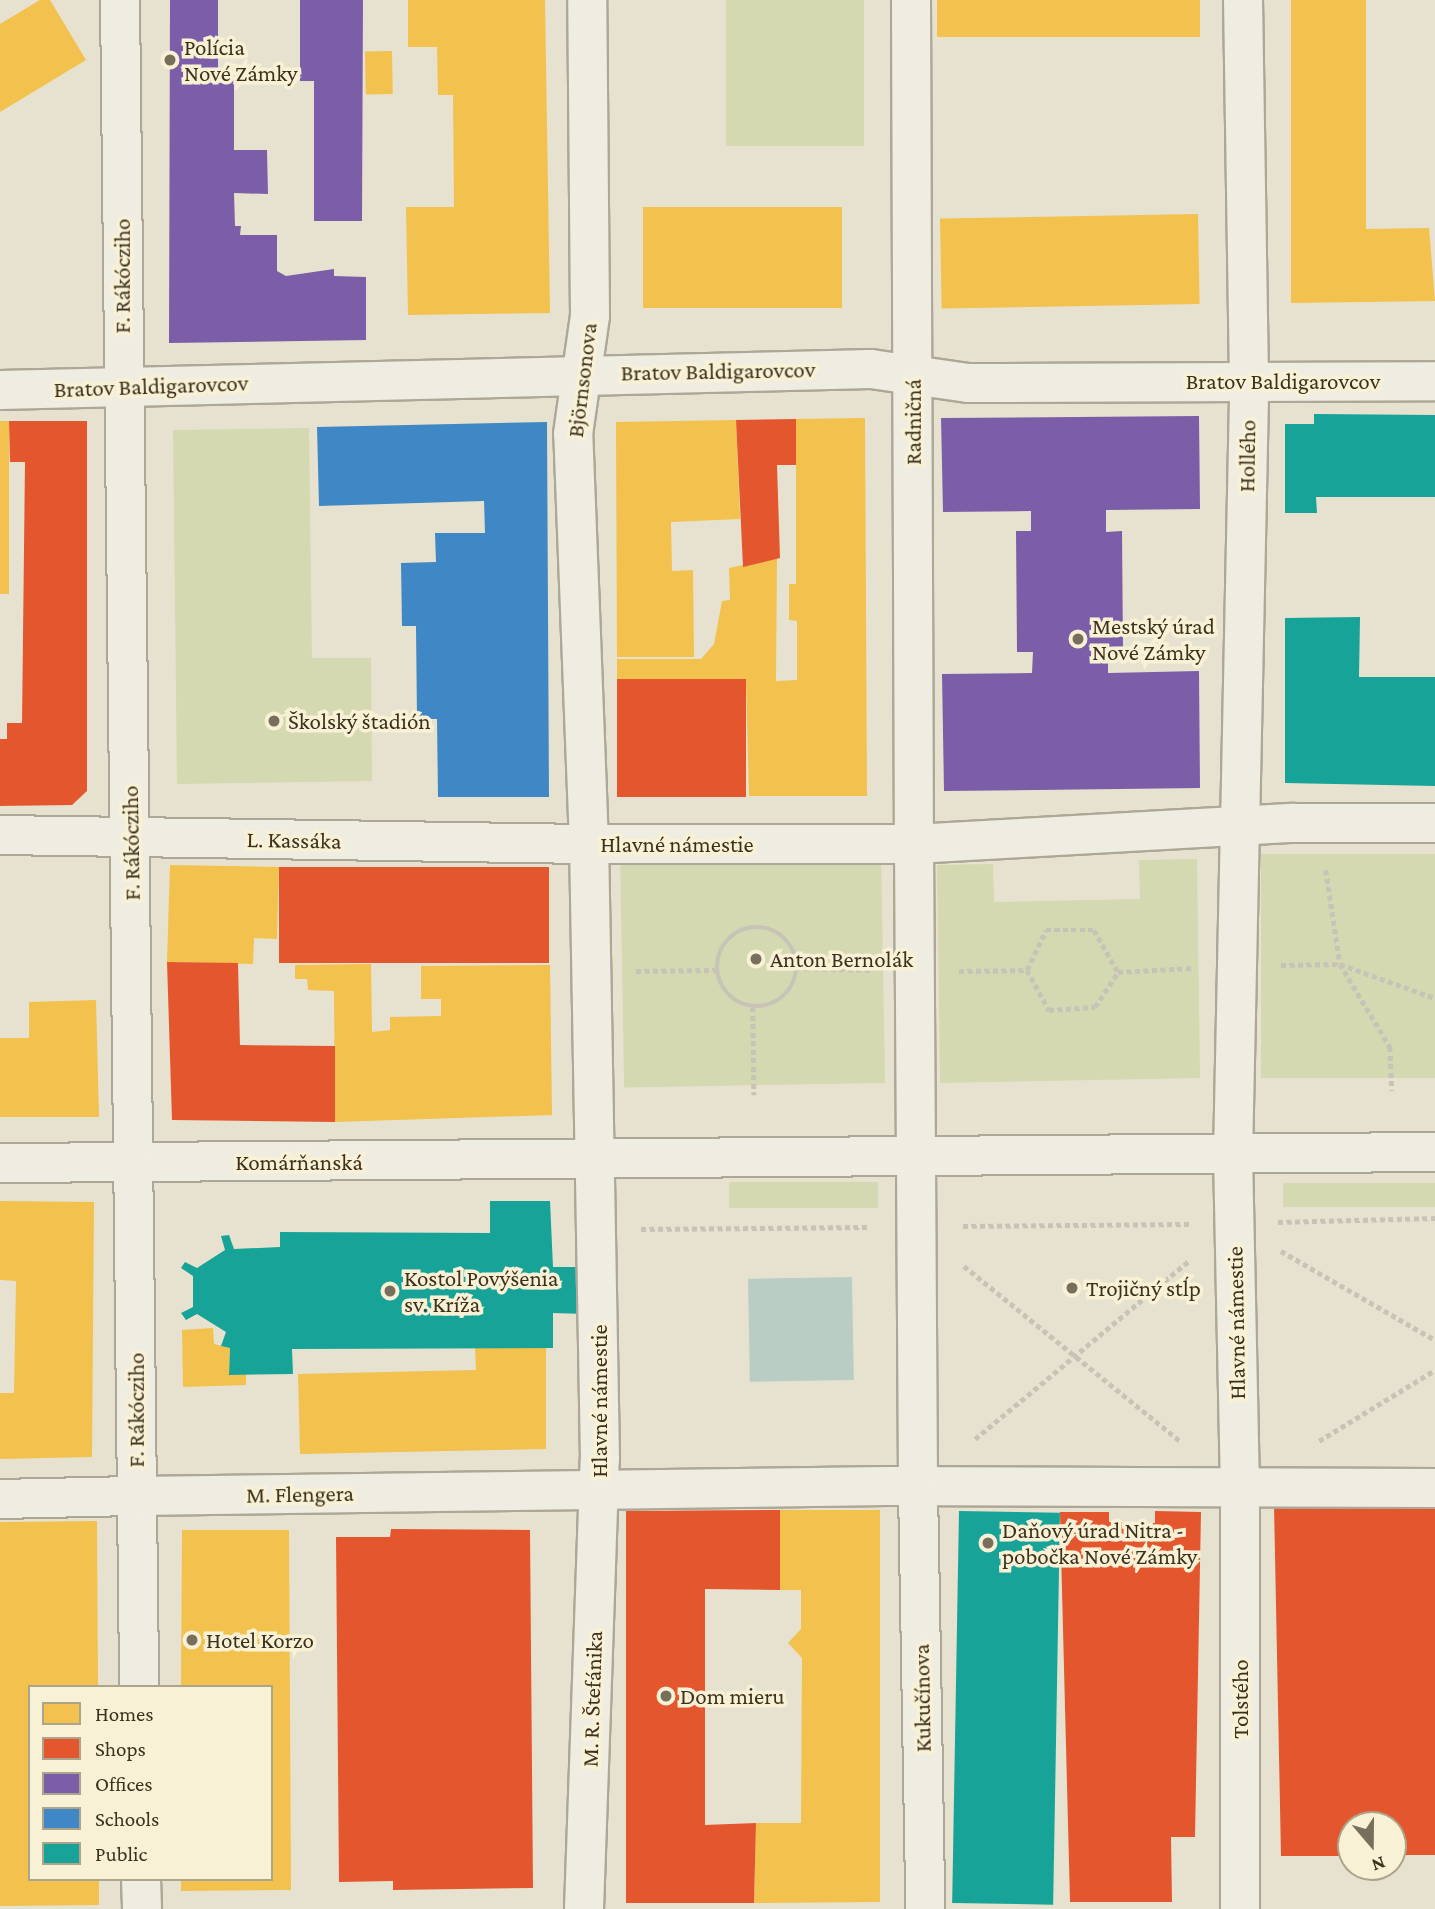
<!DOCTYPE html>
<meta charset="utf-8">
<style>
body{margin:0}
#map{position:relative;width:1435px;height:1909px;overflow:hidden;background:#e7e2cf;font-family:"Crimson Pro",serif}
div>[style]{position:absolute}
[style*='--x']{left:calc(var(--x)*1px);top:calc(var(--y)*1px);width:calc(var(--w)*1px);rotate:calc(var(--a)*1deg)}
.green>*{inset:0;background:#d4d9b1;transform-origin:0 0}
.water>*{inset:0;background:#bacdc4;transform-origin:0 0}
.homes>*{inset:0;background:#f2c14e;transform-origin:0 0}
.shops>*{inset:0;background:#e4572e;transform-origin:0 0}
.offices>*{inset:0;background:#7b5ea7}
.schools>*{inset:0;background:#3f88c5}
.public>*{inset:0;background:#17a398;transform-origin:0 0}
.path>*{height:4.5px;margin-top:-2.25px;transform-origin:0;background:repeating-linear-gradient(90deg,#c8c3b7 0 5px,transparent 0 8.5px)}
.path>.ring{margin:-2.25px;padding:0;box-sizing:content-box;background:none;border:4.5px solid #c8c3b7;border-radius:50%}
.roads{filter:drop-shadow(2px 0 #ada797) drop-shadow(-2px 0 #ada797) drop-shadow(0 2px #ada797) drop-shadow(0 -2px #ada797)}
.pedestrian>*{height:38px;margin:-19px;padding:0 19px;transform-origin:19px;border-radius:19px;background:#efece1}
.minor>*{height:38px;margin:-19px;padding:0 19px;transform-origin:19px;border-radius:19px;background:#efece1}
.dots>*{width:19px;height:19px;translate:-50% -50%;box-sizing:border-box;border:4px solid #f8f1d5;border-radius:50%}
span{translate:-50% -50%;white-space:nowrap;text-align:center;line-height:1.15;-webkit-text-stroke:7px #f8f1d5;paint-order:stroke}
.poi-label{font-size:23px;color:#3d301e}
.left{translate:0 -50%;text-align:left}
.street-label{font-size:23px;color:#3d301e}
.legend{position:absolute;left:28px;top:1685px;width:245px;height:196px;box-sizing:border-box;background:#f8f1d5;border:2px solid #ada48c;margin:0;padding:9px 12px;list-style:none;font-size:21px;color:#3d301e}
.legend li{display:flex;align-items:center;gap:14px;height:35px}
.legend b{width:35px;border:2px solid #ada48c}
.north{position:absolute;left:1337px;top:1811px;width:70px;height:70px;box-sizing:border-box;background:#f8f1d5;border:2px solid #ada48c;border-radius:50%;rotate:160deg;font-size:19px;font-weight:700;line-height:28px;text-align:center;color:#3d301e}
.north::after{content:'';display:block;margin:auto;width:24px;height:32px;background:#786e5c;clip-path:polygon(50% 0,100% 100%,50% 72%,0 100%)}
</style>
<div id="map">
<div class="green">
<i style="left:726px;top:0;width:138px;height:146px"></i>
<i style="clip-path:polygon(309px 428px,312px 658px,371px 658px,372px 781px,177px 784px,173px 430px)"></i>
<i style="left:881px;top:850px;width:233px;height:261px;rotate:89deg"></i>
<i style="left:1435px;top:854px;width:224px;height:174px;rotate:90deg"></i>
<i style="clip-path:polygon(1197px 859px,1200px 1078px,940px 1083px,937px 865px,993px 864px,994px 902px,1140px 899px,1139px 860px)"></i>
<i style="left:729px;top:1182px;width:149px;height:26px"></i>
<i style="left:1283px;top:1183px;width:152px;height:24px"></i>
</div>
<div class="water">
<i style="left:852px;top:1277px;width:103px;height:104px;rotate:89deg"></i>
</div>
<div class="homes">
<i style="clip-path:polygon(40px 0,50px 0,86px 60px,0 112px,0 24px)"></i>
<i style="clip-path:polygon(408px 0,545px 0,550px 313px,408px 315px,406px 207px,454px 207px,453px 95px,438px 95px,437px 47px,408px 47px)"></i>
<i style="left:937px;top:0;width:263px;height:37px"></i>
<i style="clip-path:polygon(1291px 0,1366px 0,1366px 229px,1429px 228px,1435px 301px,1291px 303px)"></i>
<i style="left:392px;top:51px;width:43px;height:27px;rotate:89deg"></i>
<i style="left:842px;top:207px;width:101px;height:199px;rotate:90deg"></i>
<i style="left:1198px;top:214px;width:90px;height:258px;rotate:89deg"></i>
<i style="clip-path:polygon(865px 418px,867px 796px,749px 796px,746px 680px,617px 679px,617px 659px,701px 659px,714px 644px,722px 601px,730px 600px,729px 568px,777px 558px,776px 681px,797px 680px,797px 621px,789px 620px,789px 584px,796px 584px,796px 419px)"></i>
<i style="clip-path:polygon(736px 420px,740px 519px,671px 522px,672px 571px,693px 570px,694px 657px,617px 657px,616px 422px)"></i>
<i style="left:0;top:421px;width:9px;height:173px"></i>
<i style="clip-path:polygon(170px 865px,279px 867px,277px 939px,254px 938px,253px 964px,167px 962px)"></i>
<i style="clip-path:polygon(371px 964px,372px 1032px,390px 1030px,390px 1017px,441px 1016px,441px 999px,421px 999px,421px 966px,550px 965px,552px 1115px,335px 1122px,334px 991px,308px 990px,307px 979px,295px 979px,295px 965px)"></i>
<i style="clip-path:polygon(96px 1000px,99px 1117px,0 1117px,0 1038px,29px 1038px,29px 1002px)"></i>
<i style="clip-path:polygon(0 1201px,94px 1202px,92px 1457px,0 1459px,0 1393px,14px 1393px,16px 1281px,0 1280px)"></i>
<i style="clip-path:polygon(213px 1328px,214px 1344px,230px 1348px,229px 1375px,246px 1374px,246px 1385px,183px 1387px,182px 1330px)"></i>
<i style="clip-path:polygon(475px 1348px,546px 1348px,546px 1449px,300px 1454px,298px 1374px,476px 1370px)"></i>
<i style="clip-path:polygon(780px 1510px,880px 1510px,880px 1902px,754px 1903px,756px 1823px,801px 1823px,802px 1658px,788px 1643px,801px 1629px,801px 1590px,780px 1590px)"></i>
<i style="clip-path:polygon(97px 1521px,98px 1687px,30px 1687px,30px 1879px,99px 1879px,99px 1905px,0 1906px,0 1522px)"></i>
<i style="clip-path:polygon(182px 1530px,289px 1530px,291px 1890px,181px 1891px,181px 1879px,271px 1879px,271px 1687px,181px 1687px)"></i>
</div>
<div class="shops">
<i style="clip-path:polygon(796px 419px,796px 465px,777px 465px,780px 558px,743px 567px,736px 420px)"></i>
<i style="clip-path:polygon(9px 421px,87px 421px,87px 791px,72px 805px,0 806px,0 739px,7px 739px,7px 723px,22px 723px,25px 462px,10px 462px)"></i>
<i style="left:617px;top:679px;width:129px;height:118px"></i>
<i style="left:279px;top:867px;width:270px;height:96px"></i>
<i style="clip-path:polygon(167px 962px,238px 963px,240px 1045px,335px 1046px,335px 1122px,172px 1120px)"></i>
<i style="clip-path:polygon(1274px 1505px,1435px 1505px,1435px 1855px,1393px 1855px,1393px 1825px,1351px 1825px,1351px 1856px,1281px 1856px)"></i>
<i style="clip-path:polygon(780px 1510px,780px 1590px,705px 1589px,705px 1825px,756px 1823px,754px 1903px,626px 1903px,626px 1511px)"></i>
<i style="clip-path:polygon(1155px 1511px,1201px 1512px,1195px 1837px,1171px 1837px,1172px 1902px,1070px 1902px,1060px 1512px,1109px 1512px,1109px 1522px,1155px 1523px)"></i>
<i style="clip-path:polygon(391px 1529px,530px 1530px,533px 1888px,393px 1890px,393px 1881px,339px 1882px,336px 1537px,390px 1537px)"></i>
</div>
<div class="offices">
<i style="clip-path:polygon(170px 0,218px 0,218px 80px,234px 80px,234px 150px,267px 150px,268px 194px,234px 193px,235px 226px,241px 226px,240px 235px,277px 235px,277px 271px,286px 276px,334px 269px,334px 276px,366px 277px,366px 340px,169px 343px)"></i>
<i style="clip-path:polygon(300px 0,363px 0,362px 221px,314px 221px,314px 81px,300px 81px)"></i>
<i style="clip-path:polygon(1199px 416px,1200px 509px,1106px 510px,1106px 532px,1122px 531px,1123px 650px,1108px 651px,1108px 673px,1199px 671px,1200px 788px,944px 791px,942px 674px,1032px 673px,1033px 652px,1017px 652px,1016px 531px,1031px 531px,1031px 511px,943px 512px,941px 418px)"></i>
</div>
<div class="schools">
<i style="clip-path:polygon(547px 422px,549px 797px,438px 797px,437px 719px,417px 719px,416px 626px,402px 626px,401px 563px,436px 562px,435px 533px,485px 533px,484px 501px,319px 506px,317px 427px)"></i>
</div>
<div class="public">
<i style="clip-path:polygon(1314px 414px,1435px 415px,1435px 497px,1316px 497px,1317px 513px,1285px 513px,1285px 424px,1314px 424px)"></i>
<i style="clip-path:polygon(1360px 617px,1359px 677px,1435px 677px,1435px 786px,1285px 783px,1285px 618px)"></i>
<i style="clip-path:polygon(490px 1201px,550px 1201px,553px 1267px,585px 1267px,586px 1314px,553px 1313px,553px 1348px,292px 1349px,293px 1374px,229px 1375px,230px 1348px,221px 1346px,226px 1332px,197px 1314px,186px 1320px,181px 1313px,193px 1307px,193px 1276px,181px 1268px,185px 1262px,197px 1268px,225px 1250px,221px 1236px,229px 1235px,234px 1249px,280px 1247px,280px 1232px,490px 1233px)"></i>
<i style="left:959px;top:1511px;width:101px;height:392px;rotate:1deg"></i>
</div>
<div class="path">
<i style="--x:1326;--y:870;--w:95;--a:81.5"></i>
<i style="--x:1340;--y:964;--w:97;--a:58.9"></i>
<i style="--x:1390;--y:1047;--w:44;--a:87.4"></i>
<i class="ring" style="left:717px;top:927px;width:75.5px;height:75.5px"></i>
<i style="--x:1281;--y:965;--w:59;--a:-1"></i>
<i style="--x:1340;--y:964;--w:101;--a:19.7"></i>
<i style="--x:797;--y:968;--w:73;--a:1.6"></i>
<i style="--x:1027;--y:970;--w:44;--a:-64.6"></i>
<i style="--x:1046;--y:930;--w:48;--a:0"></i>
<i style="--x:1094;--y:930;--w:48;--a:60.3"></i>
<i style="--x:636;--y:971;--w:80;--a:-0.7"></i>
<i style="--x:959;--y:971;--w:68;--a:-0.8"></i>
<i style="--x:1027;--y:970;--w:46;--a:61.2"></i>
<i style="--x:1049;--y:1010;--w:46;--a:-3.7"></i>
<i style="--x:1095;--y:1007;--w:42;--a:-56.7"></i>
<i style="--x:1118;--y:972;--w:74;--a:-3.1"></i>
<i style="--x:753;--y:1007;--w:88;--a:89.3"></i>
<i style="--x:1278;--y:1222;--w:157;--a:-1.5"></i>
<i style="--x:963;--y:1226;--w:226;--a:-0.5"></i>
<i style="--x:641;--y:1229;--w:229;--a:-0.5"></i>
<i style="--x:1281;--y:1251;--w:178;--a:30"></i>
<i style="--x:964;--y:1266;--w:278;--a:39"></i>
<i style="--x:975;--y:1439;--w:278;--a:-39.8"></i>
<i style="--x:1319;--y:1441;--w:136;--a:-31.5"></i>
</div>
<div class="roads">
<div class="pedestrian">
<i style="--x:135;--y:1162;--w:1300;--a:-0.44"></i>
<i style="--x:1240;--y:1489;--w:332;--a:-91.2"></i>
<i style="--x:1233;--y:1157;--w:330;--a:-88.8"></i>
<i style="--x:136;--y:1496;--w:751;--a:-0.76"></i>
<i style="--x:887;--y:1486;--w:548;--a:0.21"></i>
<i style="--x:584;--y:1909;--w:450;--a:-88"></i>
<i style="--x:600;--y:1459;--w:615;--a:-91.02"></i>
<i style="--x:589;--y:844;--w:325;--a:0"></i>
<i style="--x:914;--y:844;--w:643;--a:89.64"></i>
</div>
<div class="minor">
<i style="--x:120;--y:0;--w:1687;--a:89.35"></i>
<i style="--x:911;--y:0;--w:844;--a:89.8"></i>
<i style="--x:914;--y:844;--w:380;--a:-3.2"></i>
<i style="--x:1293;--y:823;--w:142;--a:0"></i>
<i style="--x:0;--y:390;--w:871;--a:-1.38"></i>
<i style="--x:871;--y:369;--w:98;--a:8.2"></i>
<i style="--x:968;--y:383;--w:467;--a:-0.2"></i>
<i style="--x:1240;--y:827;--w:446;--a:-88.8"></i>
<i style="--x:1249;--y:381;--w:381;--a:-90.9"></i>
<i style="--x:0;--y:835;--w:589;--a:0.88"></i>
<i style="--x:589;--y:844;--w:410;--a:-92.2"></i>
<i style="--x:573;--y:434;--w:119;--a:-81.8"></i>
<i style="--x:590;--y:316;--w:316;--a:-90.5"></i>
<i style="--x:0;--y:1163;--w:135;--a:-0.4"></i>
<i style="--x:918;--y:1487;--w:422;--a:89"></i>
<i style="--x:1240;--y:1489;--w:420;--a:90"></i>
<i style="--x:0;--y:1499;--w:136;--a:-1.3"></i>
<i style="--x:141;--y:1879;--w:30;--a:88"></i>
</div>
</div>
<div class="dots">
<i style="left:170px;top:60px;background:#786e5c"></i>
<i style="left:1078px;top:639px;background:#786e5c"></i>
<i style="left:274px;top:721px;background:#786e5c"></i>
<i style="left:756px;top:959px;background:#786e5c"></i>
<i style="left:1072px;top:1288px;background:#786e5c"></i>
<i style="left:390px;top:1291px;background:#786e5c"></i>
<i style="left:988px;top:1543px;background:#786e5c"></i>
<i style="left:192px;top:1640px;background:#786e5c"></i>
<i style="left:666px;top:1696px;background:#786e5c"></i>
</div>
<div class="poi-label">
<span class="left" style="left:184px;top:60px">Polícia<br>Nové Zámky</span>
<span class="left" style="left:1092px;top:639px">Mestský úrad<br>Nové Zámky</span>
<span class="left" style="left:288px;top:721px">Školský štadión</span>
<span class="left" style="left:770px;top:959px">Anton Bernolák</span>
<span class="left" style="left:404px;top:1291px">Kostol Povýšenia<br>sv. Kríža</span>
<span class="left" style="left:1086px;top:1288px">Trojičný stĺp</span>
<span class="left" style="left:1002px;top:1543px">Daňový úrad Nitra -<br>pobočka Nové Zámky</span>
<span class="left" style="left:206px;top:1640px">Hotel Korzo</span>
<span class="left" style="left:680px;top:1696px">Dom mieru</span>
</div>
<div class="street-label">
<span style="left:122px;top:276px;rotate:-90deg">F. Rákócziho</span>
<span style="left:718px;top:371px;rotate:-1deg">Bratov Baldigarovcov</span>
<span style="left:582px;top:380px;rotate:-83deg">Björnsonova</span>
<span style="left:1283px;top:381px">Bratov Baldigarovcov</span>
<span style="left:151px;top:386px;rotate:-2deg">Bratov Baldigarovcov</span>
<span style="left:913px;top:422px;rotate:-90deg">Radničná</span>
<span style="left:1247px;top:456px;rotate:-89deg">Hollého</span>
<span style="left:294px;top:840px;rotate:1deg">L. Kassáka</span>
<span style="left:131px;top:843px;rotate:-91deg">F. Rákócziho</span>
<span style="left:677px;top:844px">Hlavné námestie</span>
<span style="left:299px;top:1162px">Komárňanská</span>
<span style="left:1236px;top:1323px;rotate:-91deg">Hlavné námestie</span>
<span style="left:599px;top:1401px;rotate:-90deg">Hlavné námestie</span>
<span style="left:136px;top:1410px;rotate:-90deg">F. Rákócziho</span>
<span style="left:300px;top:1494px;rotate:-1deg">M. Flengera</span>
<span style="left:922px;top:1698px;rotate:-91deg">Kukučínova</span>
<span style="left:592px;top:1699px;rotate:-88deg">M. R. Štefánika</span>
<span style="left:1240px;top:1699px;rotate:-90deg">Tolstého</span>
</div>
<ul class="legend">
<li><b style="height:19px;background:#f2c14e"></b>Homes</li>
<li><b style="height:19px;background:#e4572e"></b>Shops</li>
<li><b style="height:19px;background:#7b5ea7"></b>Offices</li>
<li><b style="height:19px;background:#3f88c5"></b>Schools</li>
<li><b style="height:19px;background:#17a398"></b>Public</li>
</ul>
<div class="north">N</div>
</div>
